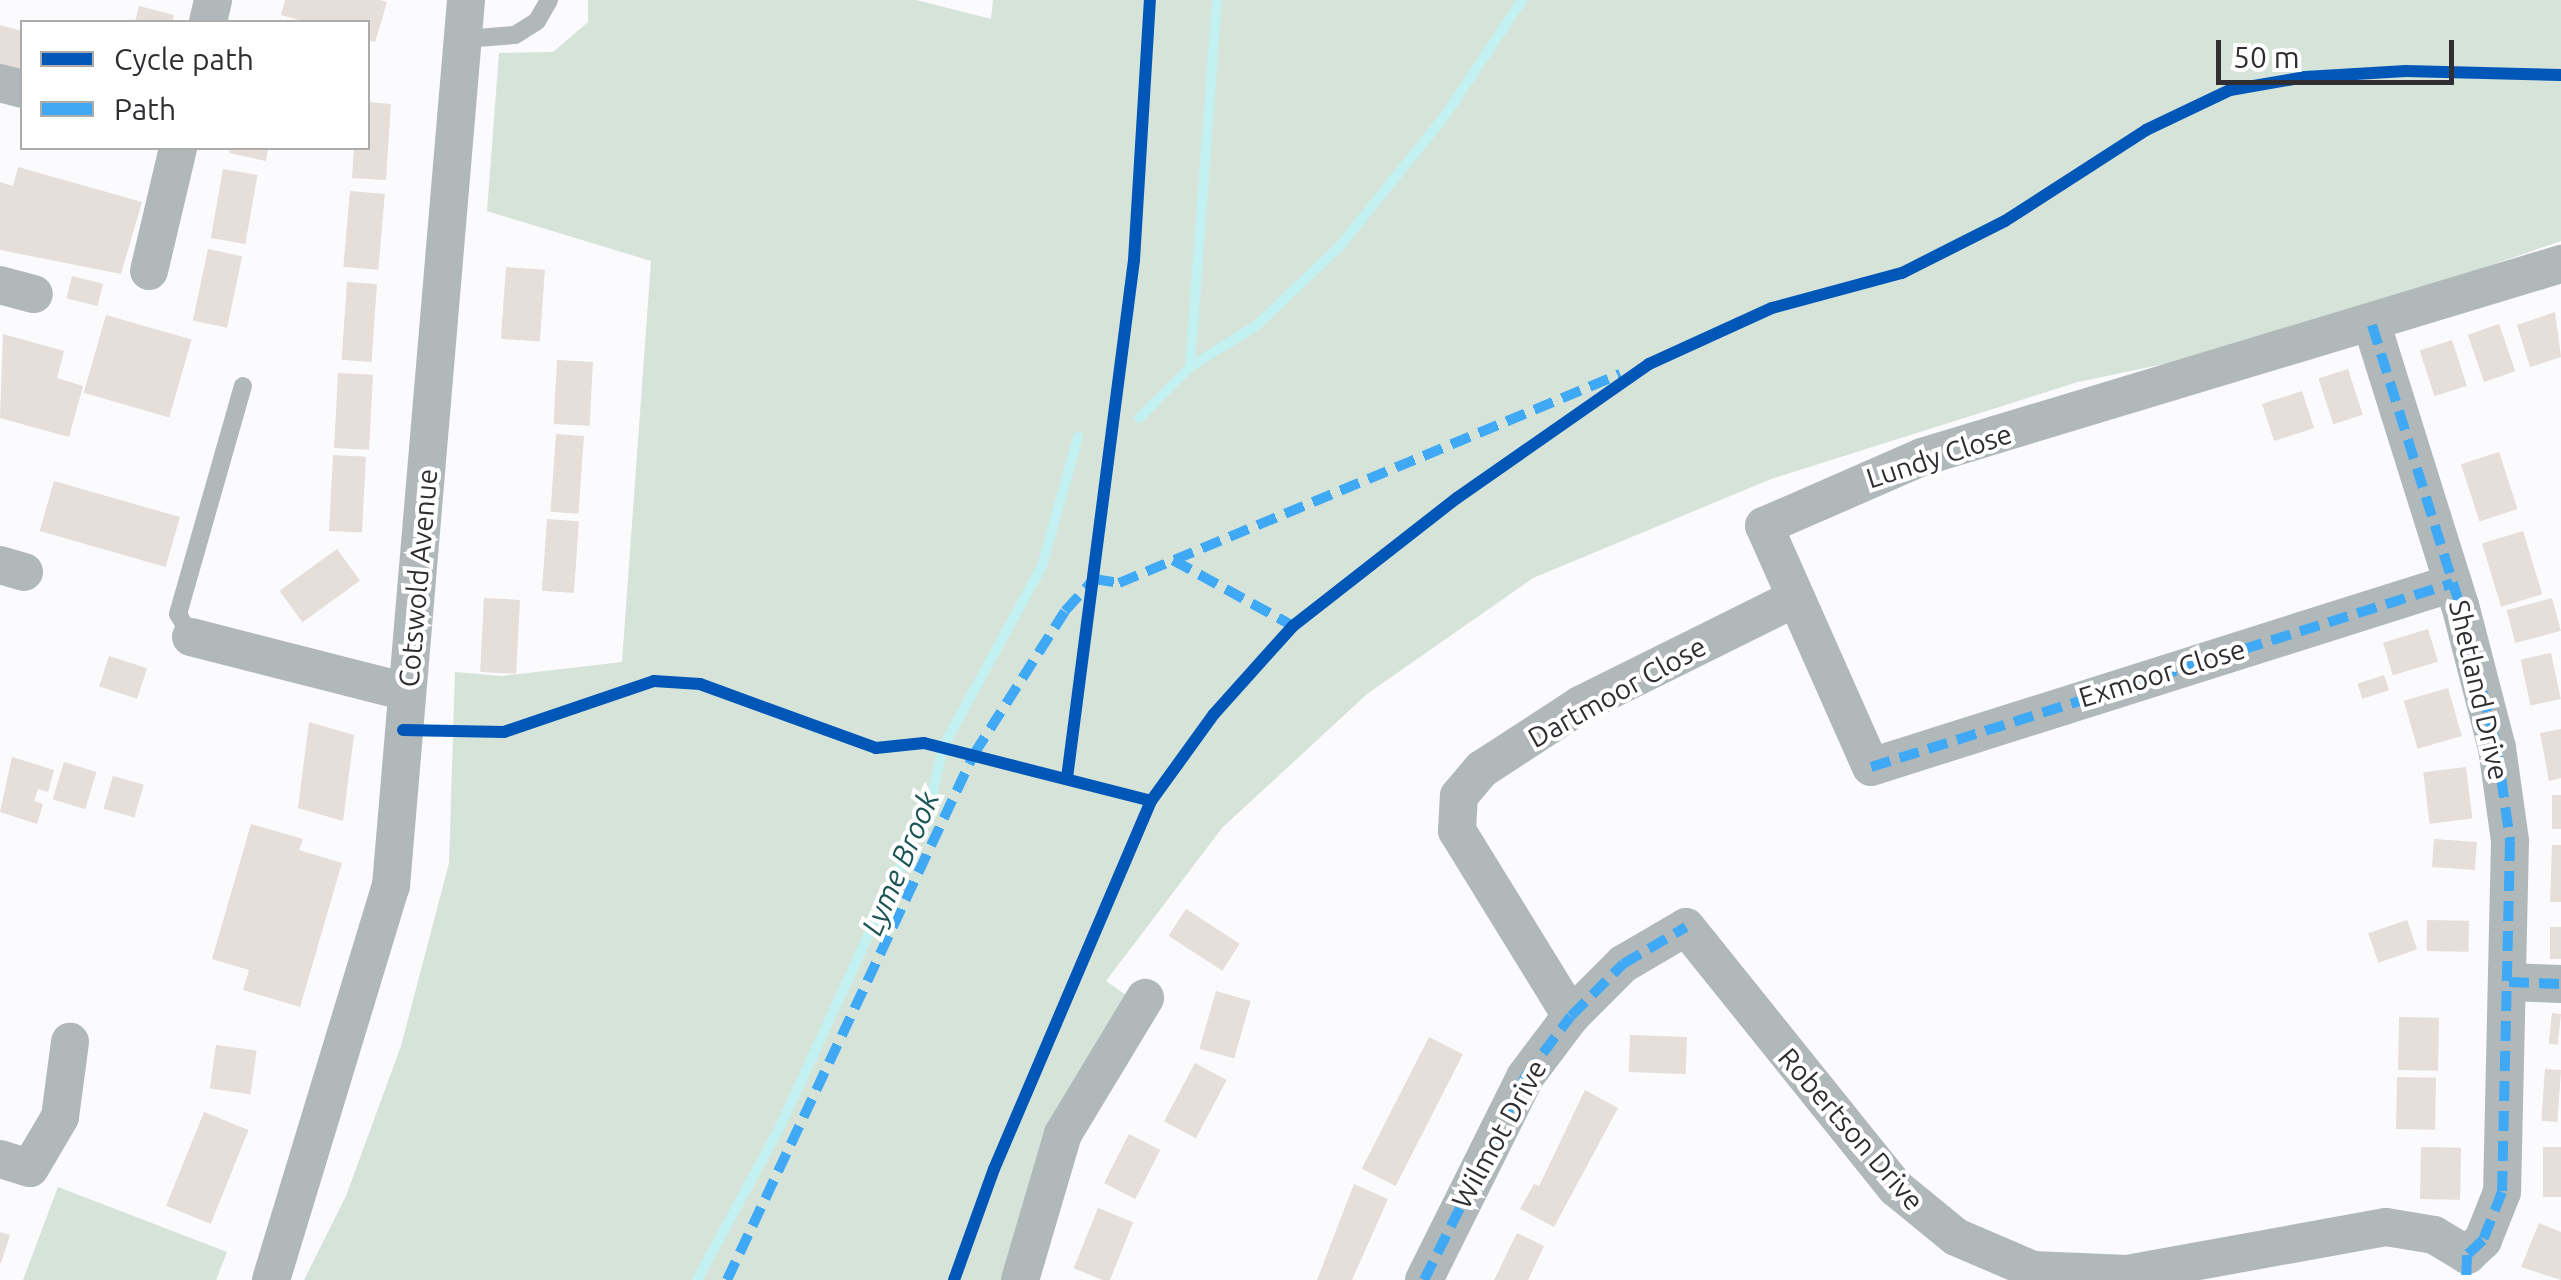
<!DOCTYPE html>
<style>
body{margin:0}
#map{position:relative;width:2561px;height:1280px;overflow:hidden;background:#fbfafd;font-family:Ubuntu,sans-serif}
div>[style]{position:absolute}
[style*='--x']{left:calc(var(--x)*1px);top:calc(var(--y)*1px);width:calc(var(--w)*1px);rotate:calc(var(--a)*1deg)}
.green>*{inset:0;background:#d6e3d8}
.stream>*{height:10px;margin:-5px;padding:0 5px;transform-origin:5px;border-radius:5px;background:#c3f1f2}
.building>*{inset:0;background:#e6ded8;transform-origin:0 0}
.service>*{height:18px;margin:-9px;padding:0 9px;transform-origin:9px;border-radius:9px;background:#b1b8ba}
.minor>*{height:38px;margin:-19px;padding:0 19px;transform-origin:19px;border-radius:19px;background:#b1b8ba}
.quiet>*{height:10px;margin-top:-5px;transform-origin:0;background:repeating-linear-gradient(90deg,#3fa9f5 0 20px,transparent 0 30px)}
.cycleway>*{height:12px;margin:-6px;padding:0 6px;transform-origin:6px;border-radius:6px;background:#0057b8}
span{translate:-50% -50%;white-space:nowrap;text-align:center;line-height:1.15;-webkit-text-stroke:8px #fff;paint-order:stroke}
.street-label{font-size:28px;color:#2f2f33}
.water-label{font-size:30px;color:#1b5454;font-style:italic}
.legend{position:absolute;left:20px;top:20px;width:350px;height:130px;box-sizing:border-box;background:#fff;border:2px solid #acacad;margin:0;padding:12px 18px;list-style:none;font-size:30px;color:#2f2f33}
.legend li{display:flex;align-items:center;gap:20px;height:50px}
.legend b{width:50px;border:2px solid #acacad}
.scale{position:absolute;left:2216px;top:40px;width:238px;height:45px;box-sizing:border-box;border:5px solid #2f2f33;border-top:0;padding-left:12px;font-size:30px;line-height:35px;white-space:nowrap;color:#2f2f33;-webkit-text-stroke:8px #fff;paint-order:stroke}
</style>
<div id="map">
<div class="green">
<i style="clip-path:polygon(588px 0,916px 0,991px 19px,993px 0,2561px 0,2561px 241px,2269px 342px,2078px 382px,1771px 479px,1533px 578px,1367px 694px,1222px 828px,1106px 981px,1129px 997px,1010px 1280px,304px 1280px,346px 1196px,401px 1046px,449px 863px,455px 672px,502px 676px,622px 662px,651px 261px,487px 211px,499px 53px,553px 52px,588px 22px)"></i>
<i style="clip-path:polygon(58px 1187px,227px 1252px,216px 1280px,23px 1280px)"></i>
</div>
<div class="stream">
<i style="--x:1190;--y:367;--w:79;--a:-32.1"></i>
<i style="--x:1257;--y:325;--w:116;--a:-43.6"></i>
<i style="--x:1341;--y:245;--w:164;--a:-51.2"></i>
<i style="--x:1444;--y:117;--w:141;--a:-56.3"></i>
<i style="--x:1139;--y:418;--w:72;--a:-45"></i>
<i style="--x:1190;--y:367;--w:368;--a:-85.8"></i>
<i style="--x:697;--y:1280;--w:170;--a:-61.5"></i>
<i style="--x:778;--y:1131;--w:365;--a:-65.2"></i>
<i style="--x:931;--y:800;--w:54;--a:-77.2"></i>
<i style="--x:943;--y:747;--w:206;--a:-61.3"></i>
<i style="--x:1042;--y:566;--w:134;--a:-74.4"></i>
</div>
<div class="building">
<i style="clip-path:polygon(285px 0,380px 0,387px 2px,375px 42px,368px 40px,368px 22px,306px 22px,281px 15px)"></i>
<i style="clip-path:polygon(139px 6px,174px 15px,172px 22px,135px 22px)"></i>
<i style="clip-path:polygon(0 25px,22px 31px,22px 73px,0 67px)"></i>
<i style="clip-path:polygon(368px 102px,391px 104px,386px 180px,352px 178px,354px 148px,368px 148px)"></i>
<i style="clip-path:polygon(230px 148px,268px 148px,266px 161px,229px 153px)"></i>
<i style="clip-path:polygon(18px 167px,142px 202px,121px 274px,0 250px,0 182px,13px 186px)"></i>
<i style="left:223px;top:169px;width:35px;height:70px;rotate:10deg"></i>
<i style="left:350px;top:191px;width:35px;height:76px;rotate:5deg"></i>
<i style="left:208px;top:249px;width:35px;height:73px;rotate:12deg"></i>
<i style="left:506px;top:267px;width:39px;height:72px;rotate:4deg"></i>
<i style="left:72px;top:276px;width:32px;height:23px;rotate:14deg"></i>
<i style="left:347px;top:282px;width:30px;height:78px;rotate:4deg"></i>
<i style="clip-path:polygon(2555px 312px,2561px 357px,2530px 367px,2517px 325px)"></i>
<i style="left:106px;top:315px;width:89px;height:81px;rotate:16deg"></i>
<i style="left:2499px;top:324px;width:50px;height:33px;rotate:71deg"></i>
<i style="clip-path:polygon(3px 334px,64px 351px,57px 378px,83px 386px,69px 437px,0 418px)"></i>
<i style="left:2452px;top:340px;width:48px;height:34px;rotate:72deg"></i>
<i style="left:557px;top:360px;width:36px;height:64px;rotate:3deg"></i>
<i style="left:2348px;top:369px;width:48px;height:31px;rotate:72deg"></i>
<i style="left:338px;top:373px;width:35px;height:75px;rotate:3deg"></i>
<i style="left:2302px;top:391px;width:39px;height:42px;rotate:72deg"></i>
<i style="left:556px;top:434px;width:28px;height:78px;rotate:4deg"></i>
<i style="left:2499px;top:452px;width:60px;height:40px;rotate:72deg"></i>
<i style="left:333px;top:455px;width:33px;height:76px;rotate:3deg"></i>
<i style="left:54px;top:481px;width:131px;height:52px;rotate:16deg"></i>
<i style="left:547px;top:519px;width:32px;height:72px;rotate:4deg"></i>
<i style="left:2523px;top:531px;width:66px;height:43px;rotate:73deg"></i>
<i style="left:337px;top:549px;width:39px;height:71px;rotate:54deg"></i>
<i style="left:484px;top:598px;width:36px;height:74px;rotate:3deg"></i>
<i style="left:2552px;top:598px;width:34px;height:47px;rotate:75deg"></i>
<i style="left:2428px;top:629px;width:34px;height:47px;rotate:73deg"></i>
<i style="left:2551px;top:653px;width:47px;height:31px;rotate:78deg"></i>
<i style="left:109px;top:656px;width:40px;height:32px;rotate:18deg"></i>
<i style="left:2384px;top:675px;width:16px;height:28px;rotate:72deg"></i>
<i style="left:2448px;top:688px;width:50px;height:46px;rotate:74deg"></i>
<i style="clip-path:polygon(309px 722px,354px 735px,343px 821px,298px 808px)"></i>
<i style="clip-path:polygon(2561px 729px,2561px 778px,2549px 781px,2540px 733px)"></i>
<i style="clip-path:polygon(12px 757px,54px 770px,48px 792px,38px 789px,34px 801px,43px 804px,37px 824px,0 812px)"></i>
<i style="left:64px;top:762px;width:34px;height:39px;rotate:17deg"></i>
<i style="left:2466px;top:767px;width:52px;height:43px;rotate:83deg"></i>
<i style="left:113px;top:776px;width:32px;height:34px;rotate:16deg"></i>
<i style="left:2552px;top:795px;width:9px;height:34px"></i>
<i style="clip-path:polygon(251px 824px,303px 839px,299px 850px,342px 863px,300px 1007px,243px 990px,249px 970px,212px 959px)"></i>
<i style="left:2434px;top:839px;width:43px;height:28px;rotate:4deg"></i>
<i style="clip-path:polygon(2552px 845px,2561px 845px,2561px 902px,2550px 902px)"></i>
<i style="left:1186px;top:909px;width:64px;height:32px;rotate:33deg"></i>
<i style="left:2407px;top:920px;width:31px;height:41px;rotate:71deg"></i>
<i style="left:2427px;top:920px;width:42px;height:31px;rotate:1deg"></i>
<i style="left:2550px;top:927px;width:11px;height:32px"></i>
<i style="left:1216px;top:991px;width:36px;height:60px;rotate:16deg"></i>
<i style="left:2552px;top:1013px;width:9px;height:31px;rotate:6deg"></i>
<i style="left:2399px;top:1017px;width:40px;height:53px;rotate:1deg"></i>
<i style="left:1630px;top:1035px;width:57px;height:37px;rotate:2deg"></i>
<i style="left:1429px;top:1037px;width:38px;height:148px;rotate:27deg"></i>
<i style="left:216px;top:1045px;width:41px;height:44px;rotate:8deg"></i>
<i style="left:1195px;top:1063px;width:36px;height:66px;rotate:28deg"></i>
<i style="left:2545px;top:1069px;width:16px;height:52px;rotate:4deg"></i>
<i style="left:2397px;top:1077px;width:39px;height:52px;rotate:1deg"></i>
<i style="clip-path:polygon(1585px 1090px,1618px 1108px,1554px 1227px,1520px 1209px,1534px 1184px,1539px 1186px)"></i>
<i style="left:204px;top:1112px;width:48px;height:101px;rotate:22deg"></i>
<i style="left:1129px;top:1134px;width:35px;height:55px;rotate:27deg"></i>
<i style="left:2421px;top:1147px;width:40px;height:52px;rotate:1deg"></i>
<i style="left:2543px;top:1147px;width:18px;height:50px"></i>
<i style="clip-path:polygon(1354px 1184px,1388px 1199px,1352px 1280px,1317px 1280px)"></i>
<i style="left:1098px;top:1208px;width:38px;height:65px;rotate:22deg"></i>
<i style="clip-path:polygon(2539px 1223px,2561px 1232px,2561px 1280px,2521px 1267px)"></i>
<i style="clip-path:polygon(0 1232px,10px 1235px,1px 1263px,0 1263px)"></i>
<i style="clip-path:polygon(1517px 1233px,1544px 1246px,1528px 1280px,1494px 1280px)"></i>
</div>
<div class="service">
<i style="--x:465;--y:39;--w:50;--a:-4.6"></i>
<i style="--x:515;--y:35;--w:26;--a:-32"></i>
<i style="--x:537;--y:21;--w:24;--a:-60"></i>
<i style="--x:191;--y:637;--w:26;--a:-119"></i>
<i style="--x:178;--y:614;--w:237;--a:-74.1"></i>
</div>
<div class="minor">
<i style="--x:208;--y:22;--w:23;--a:-77"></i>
<i style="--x:0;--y:83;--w:23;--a:15"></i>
<i style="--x:149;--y:271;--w:126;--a:-76.7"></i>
<i style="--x:0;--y:285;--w:35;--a:15"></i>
<i style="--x:2372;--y:325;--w:294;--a:72.6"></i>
<i style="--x:2460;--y:605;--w:148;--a:75.5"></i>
<i style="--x:2497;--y:748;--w:94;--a:82"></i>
<i style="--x:2510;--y:841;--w:351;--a:91.3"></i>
<i style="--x:2502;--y:1192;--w:52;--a:111.6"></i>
<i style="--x:2483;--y:1240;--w:22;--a:137"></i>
<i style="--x:0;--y:565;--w:25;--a:16"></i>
<i style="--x:2453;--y:583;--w:610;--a:162.46"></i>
<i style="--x:1871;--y:767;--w:264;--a:-113.9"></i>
<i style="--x:1764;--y:526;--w:172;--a:-23.6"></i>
<i style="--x:1922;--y:457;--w:668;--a:-16.81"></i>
<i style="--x:191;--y:637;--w:223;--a:14.3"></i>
<i style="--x:2509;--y:982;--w:52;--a:2.2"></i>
<i style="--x:1571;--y:1016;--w:217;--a:-121.6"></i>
<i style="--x:1457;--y:831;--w:35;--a:-87"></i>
<i style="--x:1459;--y:796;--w:35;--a:-50"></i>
<i style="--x:1482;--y:769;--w:117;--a:-33.1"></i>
<i style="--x:1580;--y:705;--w:241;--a:-26.4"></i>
<i style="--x:0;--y:1159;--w:31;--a:17"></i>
<i style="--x:30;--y:1168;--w:59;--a:-59.5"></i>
<i style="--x:60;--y:1117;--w:76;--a:-82.4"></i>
<i style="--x:271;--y:1280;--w:412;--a:-73.1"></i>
<i style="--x:391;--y:886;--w:889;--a:-85.16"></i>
<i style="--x:1020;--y:1280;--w:152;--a:-73.6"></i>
<i style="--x:1063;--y:1134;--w:159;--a:-58.9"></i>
<i style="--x:1424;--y:1280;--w:227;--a:-63.5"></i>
<i style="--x:1525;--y:1077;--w:76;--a:-53"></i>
<i style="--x:1571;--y:1016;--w:74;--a:-45"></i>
<i style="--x:1623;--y:964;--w:73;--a:-30.4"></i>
<i style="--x:1686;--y:927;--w:335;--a:51.2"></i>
<i style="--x:1896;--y:1188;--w:77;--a:39.2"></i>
<i style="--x:1956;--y:1237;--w:84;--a:23.2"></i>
<i style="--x:2033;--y:1270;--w:94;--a:2.4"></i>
<i style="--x:2127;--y:1274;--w:263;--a:-10.3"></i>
<i style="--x:2386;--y:1227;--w:49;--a:9.5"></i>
<i style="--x:2434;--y:1235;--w:39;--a:31"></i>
</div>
<div class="quiet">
<i style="--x:2372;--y:325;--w:294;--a:72.6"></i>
<i style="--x:2460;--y:605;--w:148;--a:75.5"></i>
<i style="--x:2497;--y:748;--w:94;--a:82"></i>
<i style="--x:2510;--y:841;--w:351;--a:91.3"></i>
<i style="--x:2502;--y:1192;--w:52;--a:111.6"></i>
<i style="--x:2483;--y:1240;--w:22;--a:137"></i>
<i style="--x:2467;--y:1255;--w:25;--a:92"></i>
<i style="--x:1173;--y:560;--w:137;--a:28.8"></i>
<i style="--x:1871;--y:767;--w:610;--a:-17.54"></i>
<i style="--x:2509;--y:982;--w:52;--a:2.2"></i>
<i style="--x:727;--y:1280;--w:581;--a:-64.85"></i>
<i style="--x:974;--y:754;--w:169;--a:-57.5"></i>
<i style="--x:1065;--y:611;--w:43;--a:-47.8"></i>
<i style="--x:1094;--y:579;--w:25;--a:9"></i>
<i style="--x:1119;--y:583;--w:543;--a:-22.64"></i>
<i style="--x:1424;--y:1280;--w:227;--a:-63.5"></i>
<i style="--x:1525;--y:1077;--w:76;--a:-53"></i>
<i style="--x:1571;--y:1016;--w:74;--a:-45"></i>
<i style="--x:1623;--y:964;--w:73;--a:-30.4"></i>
</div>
<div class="cycleway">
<i style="--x:403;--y:730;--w:101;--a:1.1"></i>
<i style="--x:504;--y:732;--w:158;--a:-18.8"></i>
<i style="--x:654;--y:681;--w:46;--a:3.7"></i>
<i style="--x:700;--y:684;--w:187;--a:20"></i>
<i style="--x:876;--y:748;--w:48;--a:-5.9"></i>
<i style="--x:924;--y:743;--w:234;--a:14.3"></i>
<i style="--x:1067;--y:778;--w:522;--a:-82.63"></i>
<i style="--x:1134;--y:260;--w:260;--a:-86.5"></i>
<i style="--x:954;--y:1280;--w:118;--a:-70.2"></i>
<i style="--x:994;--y:1169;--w:400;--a:-66.9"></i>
<i style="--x:1151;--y:801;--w:107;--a:-54.1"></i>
<i style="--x:1214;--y:714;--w:118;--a:-48.1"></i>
<i style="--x:1293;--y:626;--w:208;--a:-38"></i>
<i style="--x:1457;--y:498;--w:234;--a:-34.9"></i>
<i style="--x:1649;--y:364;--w:135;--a:-24.5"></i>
<i style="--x:1772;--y:308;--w:135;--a:-15.1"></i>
<i style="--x:1902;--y:273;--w:115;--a:-26.8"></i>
<i style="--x:2005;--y:221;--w:168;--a:-32.8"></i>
<i style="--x:2146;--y:130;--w:93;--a:-25.5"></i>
<i style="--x:2230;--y:90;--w:76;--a:-9.8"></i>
<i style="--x:2305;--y:77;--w:101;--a:-3.4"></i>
<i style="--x:2406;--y:71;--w:155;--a:1.5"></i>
</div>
<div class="street-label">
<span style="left:1939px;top:456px;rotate:-18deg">Lundy Close</span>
<span style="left:418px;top:578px;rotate:-85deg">Cotswold Avenue</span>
<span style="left:2162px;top:673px;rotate:-17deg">Exmoor Close</span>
<span style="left:2479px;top:690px;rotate:77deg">Shetland Drive</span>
<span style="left:1617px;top:692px;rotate:-29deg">Dartmoor Close</span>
<span style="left:1851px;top:1129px;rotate:49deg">Robertson Drive</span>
<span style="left:1499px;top:1134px;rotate:-61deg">Wilmot Drive</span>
</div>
<div class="water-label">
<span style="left:900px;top:863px;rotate:-67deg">Lyme Brook</span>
</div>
<ul class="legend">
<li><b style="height:12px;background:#0057b8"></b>Cycle path</li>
<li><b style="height:12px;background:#3fa9f5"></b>Path</li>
</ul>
<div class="scale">50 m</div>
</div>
